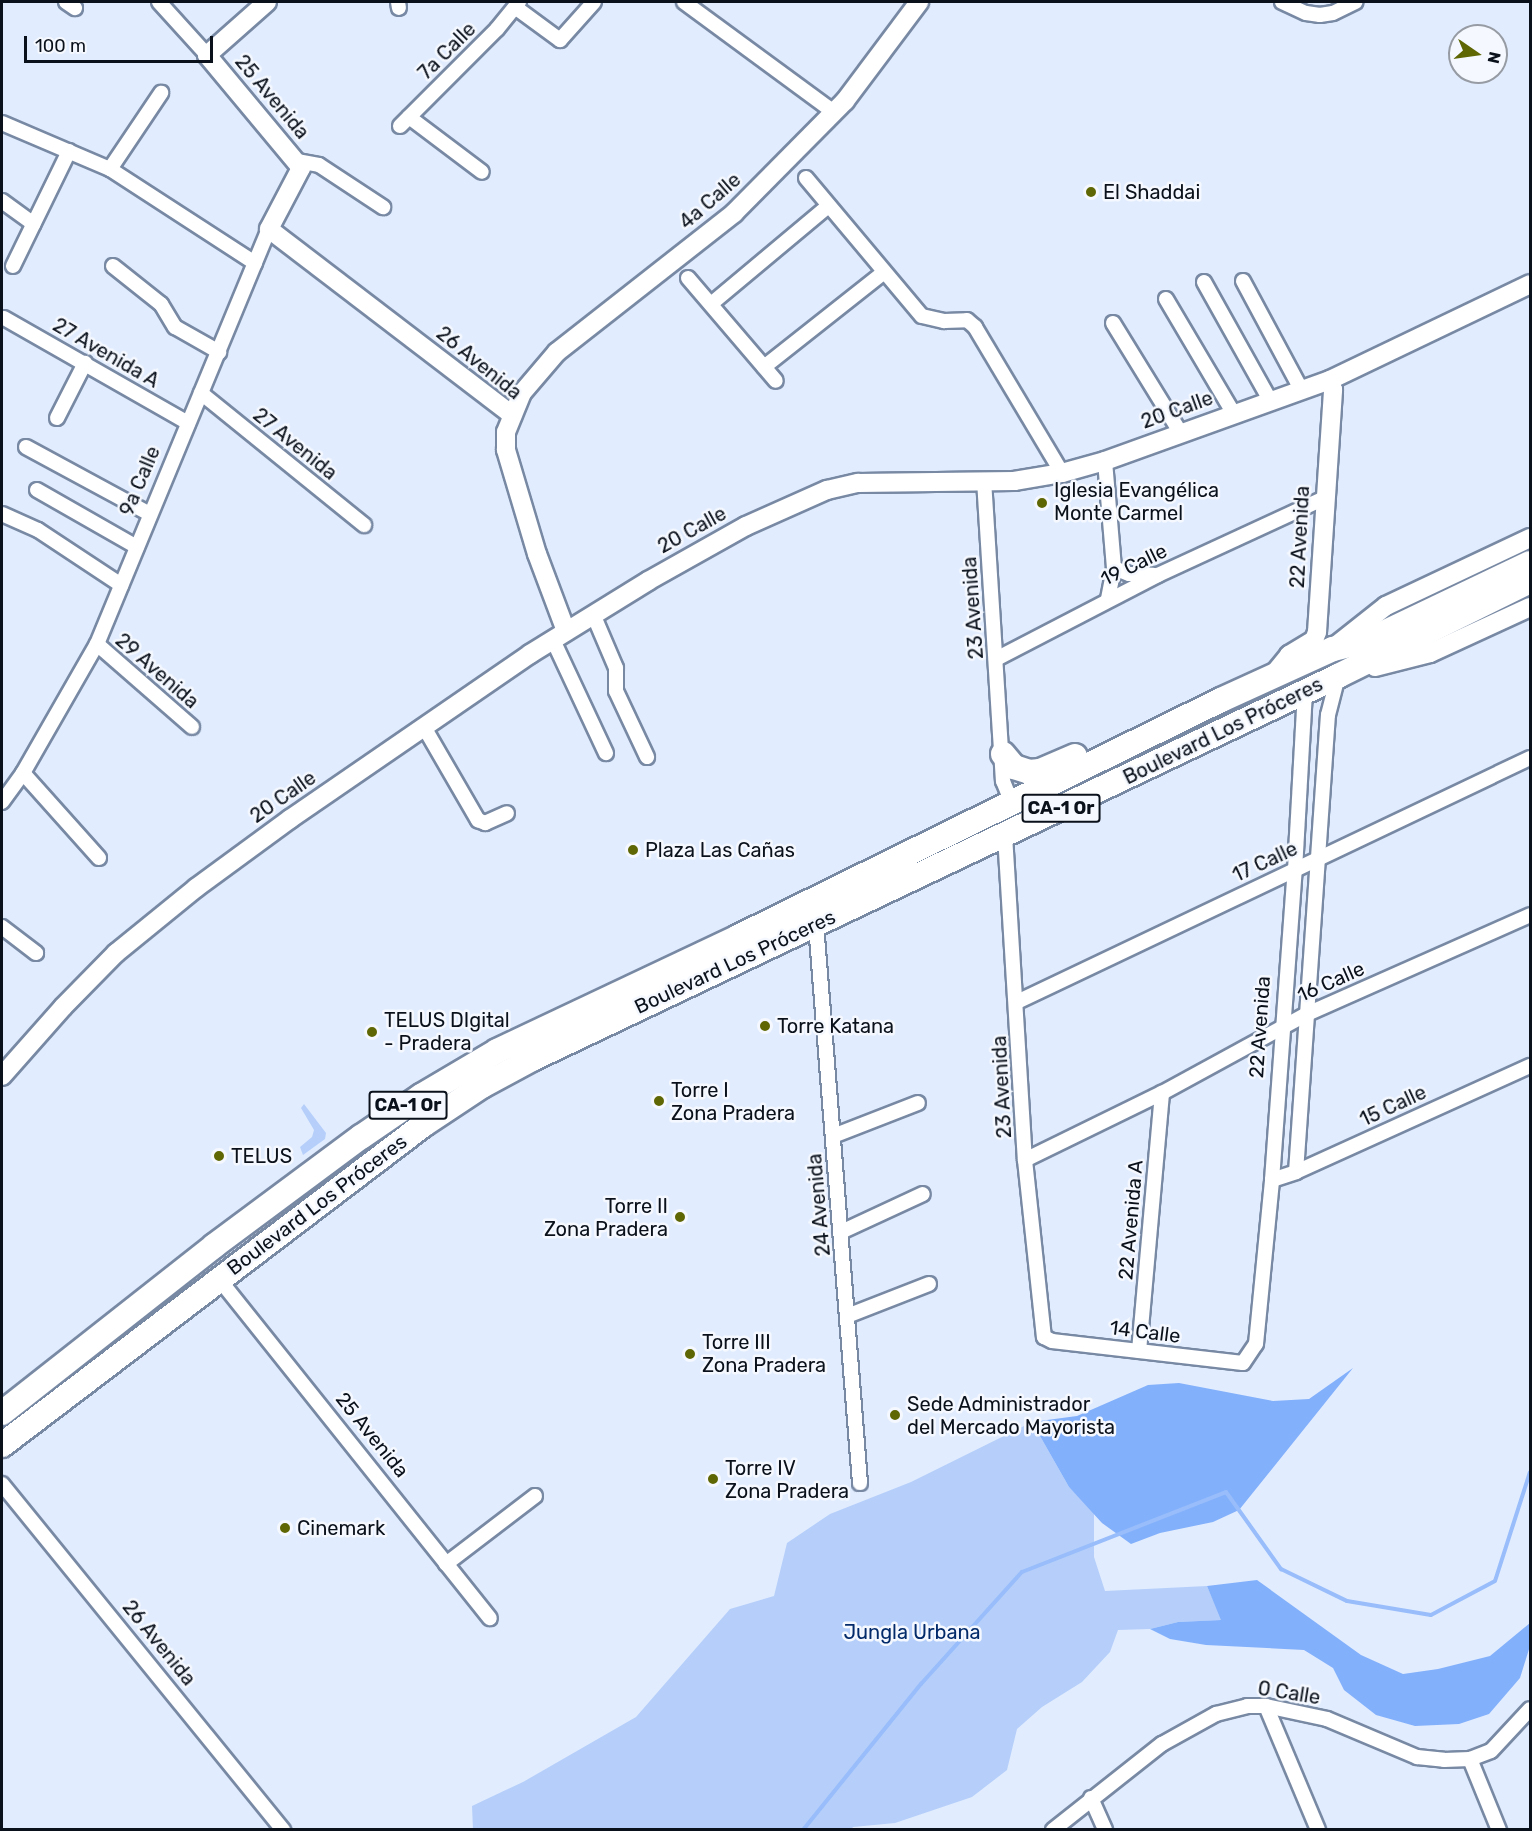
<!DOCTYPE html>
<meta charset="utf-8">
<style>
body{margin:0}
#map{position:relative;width:1532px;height:1831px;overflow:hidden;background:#e1ecfe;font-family:Rubik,sans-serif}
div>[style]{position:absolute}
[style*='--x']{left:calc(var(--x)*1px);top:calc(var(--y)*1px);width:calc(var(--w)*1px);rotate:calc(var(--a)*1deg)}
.green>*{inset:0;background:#b5cffa}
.forest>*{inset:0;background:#83b0fb}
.stream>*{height:4px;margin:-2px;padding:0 2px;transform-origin:2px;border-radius:2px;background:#98bdfa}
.highway-tunnel>*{height:24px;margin-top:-12px;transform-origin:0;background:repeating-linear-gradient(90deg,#c1cbdc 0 24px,transparent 0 36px)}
.roads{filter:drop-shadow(2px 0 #7889a4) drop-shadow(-2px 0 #7889a4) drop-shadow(0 2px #7889a4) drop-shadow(0 -2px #7889a4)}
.street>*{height:14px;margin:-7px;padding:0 7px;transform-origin:7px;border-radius:7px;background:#fff}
.secondary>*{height:18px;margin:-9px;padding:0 9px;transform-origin:9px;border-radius:9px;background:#fff}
.highway>*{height:24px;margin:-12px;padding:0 12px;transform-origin:12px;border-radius:12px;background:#fff}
.dots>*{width:16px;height:16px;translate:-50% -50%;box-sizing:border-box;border:3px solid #f5f9ff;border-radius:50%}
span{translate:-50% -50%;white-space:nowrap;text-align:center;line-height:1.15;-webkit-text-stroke:5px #f5f9ff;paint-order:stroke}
.shield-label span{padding:2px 4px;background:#f5f9ff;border:2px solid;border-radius:4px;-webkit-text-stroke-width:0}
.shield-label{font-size:18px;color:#0b111b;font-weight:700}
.street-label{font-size:20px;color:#0b111b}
.poi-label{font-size:20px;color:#0b111b}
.left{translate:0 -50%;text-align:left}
.right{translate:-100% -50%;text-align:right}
.park-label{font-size:20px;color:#032a6a}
.frame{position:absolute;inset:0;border:3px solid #0b111b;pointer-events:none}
.north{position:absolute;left:1448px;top:24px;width:60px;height:60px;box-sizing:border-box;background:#f5f9ff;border:2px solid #979ca4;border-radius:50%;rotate:103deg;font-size:16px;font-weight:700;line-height:24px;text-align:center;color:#0b111b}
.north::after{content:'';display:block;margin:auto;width:21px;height:27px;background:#5f6604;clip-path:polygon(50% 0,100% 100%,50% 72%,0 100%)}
.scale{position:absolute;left:24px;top:36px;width:189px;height:27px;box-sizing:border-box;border:3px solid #0b111b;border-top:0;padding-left:8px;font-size:18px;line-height:21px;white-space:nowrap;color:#0b111b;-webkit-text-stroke:4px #f5f9ff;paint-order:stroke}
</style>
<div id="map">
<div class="green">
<i style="clip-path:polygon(304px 1104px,326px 1133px,325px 1139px,303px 1155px,300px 1147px,312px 1137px,314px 1130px,301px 1108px)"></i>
<i style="clip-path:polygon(1032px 1422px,1069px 1487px,1094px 1513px,1094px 1557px,1105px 1591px,1207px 1586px,1222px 1620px,1178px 1622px,1150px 1629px,1118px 1630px,1110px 1652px,1082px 1682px,1042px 1707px,1017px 1729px,1007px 1770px,972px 1797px,895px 1823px,853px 1827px,851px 1830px,473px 1830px,472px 1806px,523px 1782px,636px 1717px,730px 1609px,774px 1596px,787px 1543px,830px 1514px,911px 1482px)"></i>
</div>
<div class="forest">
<i style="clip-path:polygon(1353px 1368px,1239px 1510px,1213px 1522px,1160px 1533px,1131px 1544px,1102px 1523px,1069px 1487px,1032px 1422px,1077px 1416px,1148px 1385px,1179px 1383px,1273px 1401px,1309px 1399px)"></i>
<i style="clip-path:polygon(1257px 1580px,1361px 1655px,1403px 1674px,1438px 1669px,1490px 1656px,1530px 1623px,1530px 1646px,1520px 1678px,1489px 1714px,1459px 1724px,1415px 1726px,1376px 1715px,1344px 1690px,1333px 1668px,1304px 1650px,1206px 1645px,1170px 1639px,1150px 1629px,1178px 1622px,1221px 1620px,1207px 1586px)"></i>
</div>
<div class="stream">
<i style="--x:803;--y:1830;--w:188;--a:-51.1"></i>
<i style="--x:921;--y:1684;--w:151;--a:-48"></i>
<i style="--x:1022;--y:1572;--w:219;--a:-21.4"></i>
<i style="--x:1226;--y:1492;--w:95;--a:54.5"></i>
<i style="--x:1281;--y:1569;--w:73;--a:25.9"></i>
<i style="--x:1347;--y:1601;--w:85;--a:9.5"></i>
<i style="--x:1431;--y:1615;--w:72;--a:-28"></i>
<i style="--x:1495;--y:1581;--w:114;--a:-72.2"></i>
</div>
<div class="highway-tunnel">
<i style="--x:1469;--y:578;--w:68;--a:-25.4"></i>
<i style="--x:1456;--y:631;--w:82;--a:-25.9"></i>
</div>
<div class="roads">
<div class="street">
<i style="--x:66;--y:2;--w:11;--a:34"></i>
<i style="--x:159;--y:2;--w:72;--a:47.8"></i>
<i style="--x:398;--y:2;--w:6;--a:81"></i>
<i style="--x:684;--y:2;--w:186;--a:36.3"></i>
<i style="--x:1282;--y:2;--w:26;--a:25"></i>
<i style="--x:1306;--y:13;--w:14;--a:8"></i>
<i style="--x:1320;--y:15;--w:13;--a:-9"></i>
<i style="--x:1333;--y:13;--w:25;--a:-26"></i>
<i style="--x:515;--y:7;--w:56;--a:36.3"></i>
<i style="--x:560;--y:40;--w:51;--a:-48.2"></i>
<i style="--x:409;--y:117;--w:91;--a:37"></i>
<i style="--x:2;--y:123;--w:117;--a:23.1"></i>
<i style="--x:110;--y:169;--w:173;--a:33"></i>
<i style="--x:400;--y:126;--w:137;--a:-45"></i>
<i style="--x:497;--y:29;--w:35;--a:-51"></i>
<i style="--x:297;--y:161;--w:22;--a:10"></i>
<i style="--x:319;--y:165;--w:77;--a:33.3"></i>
<i style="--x:110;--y:169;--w:92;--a:-56.1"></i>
<i style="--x:806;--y:178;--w:180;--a:50"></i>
<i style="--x:922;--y:316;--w:23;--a:13"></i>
<i style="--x:944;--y:321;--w:23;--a:-2"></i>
<i style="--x:967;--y:320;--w:11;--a:41"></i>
<i style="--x:975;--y:327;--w:170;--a:59.2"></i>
<i style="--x:2;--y:201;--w:39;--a:36"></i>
<i style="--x:13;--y:266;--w:128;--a:-64"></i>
<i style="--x:113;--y:266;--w:61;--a:38.4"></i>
<i style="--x:161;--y:304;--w:27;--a:59"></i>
<i style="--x:175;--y:327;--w:51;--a:29.6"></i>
<i style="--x:688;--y:278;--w:135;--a:49.5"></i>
<i style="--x:1243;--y:281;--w:123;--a:61.8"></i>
<i style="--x:1204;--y:282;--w:135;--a:60.8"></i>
<i style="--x:1166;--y:299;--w:134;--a:59.4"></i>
<i style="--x:711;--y:304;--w:153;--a:-39.9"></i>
<i style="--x:4;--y:318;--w:212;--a:29.7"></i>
<i style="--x:1113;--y:323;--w:128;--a:58.4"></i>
<i style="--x:764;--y:367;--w:152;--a:-38.3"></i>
<i style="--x:201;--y:393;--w:210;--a:39"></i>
<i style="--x:57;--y:418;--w:62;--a:-63"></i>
<i style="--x:26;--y:447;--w:141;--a:28.4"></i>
<i style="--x:1105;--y:461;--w:107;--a:85.2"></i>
<i style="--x:1114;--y:568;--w:32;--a:101"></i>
<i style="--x:984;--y:480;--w:302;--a:86.4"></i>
<i style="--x:1003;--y:781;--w:24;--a:68"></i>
<i style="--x:37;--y:490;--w:115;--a:29.7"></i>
<i style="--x:2;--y:514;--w:39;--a:24"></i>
<i style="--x:38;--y:530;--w:100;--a:33.5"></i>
<i style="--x:1114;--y:568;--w:16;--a:22"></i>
<i style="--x:1129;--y:574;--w:24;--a:2"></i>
<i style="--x:593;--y:614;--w:59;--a:66.9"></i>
<i style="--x:616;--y:668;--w:23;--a:90"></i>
<i style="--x:616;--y:691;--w:73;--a:64.8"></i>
<i style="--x:553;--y:640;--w:125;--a:64.9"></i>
<i style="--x:97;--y:644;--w:126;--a:41.1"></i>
<i style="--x:996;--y:659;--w:182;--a:-27.4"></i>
<i style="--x:1158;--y:575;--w:184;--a:-24.8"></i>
<i style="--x:424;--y:727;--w:108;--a:59.9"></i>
<i style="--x:478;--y:820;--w:8;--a:23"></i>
<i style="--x:485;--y:823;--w:24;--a:-24"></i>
<i style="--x:23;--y:773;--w:114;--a:48.2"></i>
<i style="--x:2;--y:802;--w:36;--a:-54"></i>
<i style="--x:23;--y:773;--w:149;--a:-60.2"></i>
<i style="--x:97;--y:644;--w:449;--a:-67.5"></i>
<i style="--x:1005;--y:835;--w:326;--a:86.5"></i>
<i style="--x:1025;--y:1160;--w:178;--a:83.9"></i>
<i style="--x:1044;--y:1337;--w:9;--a:27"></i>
<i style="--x:1052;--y:1341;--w:192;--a:6.6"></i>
<i style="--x:1243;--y:1363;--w:23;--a:-56"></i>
<i style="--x:1256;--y:1344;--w:165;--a:-84.4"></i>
<i style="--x:1272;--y:1180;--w:311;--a:-85.8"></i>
<i style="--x:1295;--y:870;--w:180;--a:-86.8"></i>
<i style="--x:816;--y:924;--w:561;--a:85.5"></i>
<i style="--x:2;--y:927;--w:43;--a:37.4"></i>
<i style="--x:1017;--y:1002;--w:568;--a:-25.44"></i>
<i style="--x:833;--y:1136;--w:91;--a:-21.2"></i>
<i style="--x:1025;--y:1160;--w:153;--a:-26.1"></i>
<i style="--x:1162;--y:1093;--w:165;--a:-28.6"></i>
<i style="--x:1307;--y:1014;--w:244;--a:-23.9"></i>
<i style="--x:1296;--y:1172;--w:458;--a:-86"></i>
<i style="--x:1328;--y:715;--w:40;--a:-75.6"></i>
<i style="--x:1272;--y:1180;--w:25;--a:-18"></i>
<i style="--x:1296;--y:1172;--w:257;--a:-24.4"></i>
<i style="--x:841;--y:1232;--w:90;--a:-24.9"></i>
<i style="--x:219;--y:1279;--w:434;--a:51.4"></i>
<i style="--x:847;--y:1316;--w:88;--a:-21.3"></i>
<i style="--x:1139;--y:1351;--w:259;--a:-84.9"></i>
<i style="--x:2;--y:1484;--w:446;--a:50.9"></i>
<i style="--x:446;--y:1564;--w:112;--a:-37.4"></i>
<i style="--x:1266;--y:1706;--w:134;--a:67.2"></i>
<i style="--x:1470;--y:1759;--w:77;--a:67.8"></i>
<i style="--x:1091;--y:1798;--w:35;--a:66"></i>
<i style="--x:1053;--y:1830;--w:139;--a:-38.3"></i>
<i style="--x:1162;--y:1744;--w:62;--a:-29.1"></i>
<i style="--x:1216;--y:1714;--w:32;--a:-14"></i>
<i style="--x:1247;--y:1706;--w:19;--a:0"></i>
<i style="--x:1266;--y:1706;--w:62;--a:12"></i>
<i style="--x:1327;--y:1719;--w:98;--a:22.9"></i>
<i style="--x:1417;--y:1757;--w:27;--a:6"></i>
<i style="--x:1444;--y:1760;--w:26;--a:-2"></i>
<i style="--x:1470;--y:1759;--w:22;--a:-21"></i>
<i style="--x:1491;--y:1751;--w:57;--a:-47.1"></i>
</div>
<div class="secondary">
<i style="--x:267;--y:2;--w:80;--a:138.5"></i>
<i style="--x:207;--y:55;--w:147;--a:50.2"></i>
<i style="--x:301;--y:168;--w:69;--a:117.7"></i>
<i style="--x:269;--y:229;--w:306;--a:37.4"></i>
<i style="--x:566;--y:631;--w:82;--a:-110.6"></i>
<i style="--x:537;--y:554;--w:109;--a:-106.6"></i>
<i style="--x:506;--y:450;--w:18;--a:-90"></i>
<i style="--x:506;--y:432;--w:42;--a:-67.7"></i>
<i style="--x:522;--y:393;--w:54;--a:-49.5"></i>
<i style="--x:557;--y:352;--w:225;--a:-38.1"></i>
<i style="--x:734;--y:213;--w:158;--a:-45.3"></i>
<i style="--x:845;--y:101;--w:124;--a:-53.2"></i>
<i style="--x:1334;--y:647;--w:66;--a:-38.3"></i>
<i style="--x:1386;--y:606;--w:159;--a:-25.3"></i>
<i style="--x:1375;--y:667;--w:57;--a:-14.3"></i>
<i style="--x:1430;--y:653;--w:110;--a:-24.7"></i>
<i style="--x:1273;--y:675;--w:26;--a:-51"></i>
<i style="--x:1289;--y:655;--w:29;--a:-31"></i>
<i style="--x:1314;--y:640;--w:9;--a:-69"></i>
<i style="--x:1317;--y:632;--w:243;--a:-86.2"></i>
<i style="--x:1333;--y:390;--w:10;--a:-107"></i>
<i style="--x:2;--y:1076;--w:92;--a:-48.5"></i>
<i style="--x:63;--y:1007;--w:76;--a:-45.5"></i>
<i style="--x:116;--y:953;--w:103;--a:-39.1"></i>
<i style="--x:196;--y:888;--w:117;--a:-36.3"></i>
<i style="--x:290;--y:819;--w:291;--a:-34.5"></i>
<i style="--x:530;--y:654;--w:139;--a:-31.7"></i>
<i style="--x:648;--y:581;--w:112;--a:-29.3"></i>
<i style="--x:746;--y:526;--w:89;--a:-24"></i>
<i style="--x:827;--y:490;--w:32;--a:-13"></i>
<i style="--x:858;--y:483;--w:156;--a:-0.7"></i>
<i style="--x:1014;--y:481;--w:49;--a:-9.5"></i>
<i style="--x:1062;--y:473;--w:45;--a:-15.6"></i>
<i style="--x:1105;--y:461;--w:239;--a:-19.8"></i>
<i style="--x:1330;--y:380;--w:222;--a:-25.6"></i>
</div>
<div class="highway">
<i style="--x:1003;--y:754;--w:17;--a:50"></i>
<i style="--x:1014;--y:767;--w:16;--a:18"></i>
<i style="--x:1029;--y:772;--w:11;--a:-5"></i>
<i style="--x:1040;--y:771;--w:38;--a:-23"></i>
<i style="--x:2;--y:1413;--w:270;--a:-38.2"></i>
<i style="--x:214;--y:1246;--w:183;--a:-36.6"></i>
<i style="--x:361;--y:1137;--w:73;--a:-34.3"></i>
<i style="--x:421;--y:1096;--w:88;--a:-30.6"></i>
<i style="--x:497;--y:1051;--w:267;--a:-25.3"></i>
<i style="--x:738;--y:937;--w:538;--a:-26.14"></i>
<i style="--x:1221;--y:700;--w:123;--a:-24.5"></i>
<i style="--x:1333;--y:649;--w:37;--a:-14"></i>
<i style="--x:1369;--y:640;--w:178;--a:-25.6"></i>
<i style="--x:2;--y:1445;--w:529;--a:-37.24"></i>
<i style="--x:423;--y:1125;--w:71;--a:-33.5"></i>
<i style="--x:482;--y:1086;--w:59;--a:-28.3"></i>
<i style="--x:534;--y:1058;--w:890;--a:-25.41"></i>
<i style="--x:1338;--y:676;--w:214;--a:-26.3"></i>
</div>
</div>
<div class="dots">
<i style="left:1091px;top:192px;background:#5f6604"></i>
<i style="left:1042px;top:503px;background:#5f6604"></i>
<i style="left:633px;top:850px;background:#5f6604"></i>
<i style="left:765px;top:1026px;background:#5f6604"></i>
<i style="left:372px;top:1032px;background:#5f6604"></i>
<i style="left:659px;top:1101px;background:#5f6604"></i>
<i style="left:219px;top:1156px;background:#5f6604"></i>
<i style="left:680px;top:1217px;background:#5f6604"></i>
<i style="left:690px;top:1354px;background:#5f6604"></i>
<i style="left:895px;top:1415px;background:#5f6604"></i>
<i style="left:713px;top:1479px;background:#5f6604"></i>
<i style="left:285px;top:1528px;background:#5f6604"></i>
</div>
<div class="shield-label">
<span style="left:1061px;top:808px">CA-1 Or</span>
<span style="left:408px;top:1105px">CA-1 Or</span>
</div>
<div class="street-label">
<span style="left:447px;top:51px;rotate:-45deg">7a Calle</span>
<span style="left:272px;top:97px;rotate:50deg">25 Avenida</span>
<span style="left:710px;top:201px;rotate:-41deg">4a Calle</span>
<span style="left:106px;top:353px;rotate:30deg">27 Avenida A</span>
<span style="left:479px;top:363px;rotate:39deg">26 Avenida</span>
<span style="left:1177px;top:410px;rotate:-20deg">20 Calle</span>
<span style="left:295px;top:444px;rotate:39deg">27 Avenida</span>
<span style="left:140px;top:481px;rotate:-67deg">9a Calle</span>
<span style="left:692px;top:530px;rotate:-29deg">20 Calle</span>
<span style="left:1300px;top:537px;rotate:-87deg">22 Avenida</span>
<span style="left:1134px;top:565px;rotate:-26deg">19 Calle</span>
<span style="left:973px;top:608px;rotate:-94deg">23 Avenida</span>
<span style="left:157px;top:671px;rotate:41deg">29 Avenida</span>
<span style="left:1223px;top:731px;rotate:-26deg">Boulevard Los Próceres</span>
<span style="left:283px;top:797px;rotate:-35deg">20 Calle</span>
<span style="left:1265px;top:862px;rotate:-25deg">17 Calle</span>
<span style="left:735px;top:962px;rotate:-25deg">Boulevard Los Próceres</span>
<span style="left:1331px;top:982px;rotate:-24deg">16 Calle</span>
<span style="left:1260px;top:1027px;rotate:-86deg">22 Avenida</span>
<span style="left:1002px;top:1087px;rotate:-93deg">23 Avenida</span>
<span style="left:1393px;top:1106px;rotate:-25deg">15 Calle</span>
<span style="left:317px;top:1205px;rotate:-37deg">Boulevard Los Próceres</span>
<span style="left:819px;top:1205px;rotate:-95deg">24 Avenida</span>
<span style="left:1131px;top:1220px;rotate:-85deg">22 Avenida A</span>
<span style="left:1145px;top:1332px;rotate:7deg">14 Calle</span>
<span style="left:372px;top:1435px;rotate:51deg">25 Avenida</span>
<span style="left:159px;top:1643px;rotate:51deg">26 Avenida</span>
<span style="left:1289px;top:1693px;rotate:9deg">0 Calle</span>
</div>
<div class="poi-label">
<span class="left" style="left:1103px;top:192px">El Shaddai</span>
<span class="left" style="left:1054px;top:502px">Iglesia Evangélica<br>Monte Carmel</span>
<span class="left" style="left:645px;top:850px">Plaza Las Cañas</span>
<span class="left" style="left:384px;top:1032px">TELUS DIgital<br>- Pradera</span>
<span class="left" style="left:777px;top:1026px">Torre Katana</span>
<span class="left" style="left:671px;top:1102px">Torre I<br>Zona Pradera</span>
<span class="left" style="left:231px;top:1156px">TELUS</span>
<span class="right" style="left:668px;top:1218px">Torre II<br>Zona Pradera</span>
<span class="left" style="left:702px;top:1354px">Torre III<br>Zona Pradera</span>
<span class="left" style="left:907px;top:1416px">Sede Administrador<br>del Mercado Mayorista</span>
<span class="left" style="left:725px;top:1480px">Torre IV<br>Zona Pradera</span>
<span class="left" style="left:297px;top:1528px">Cinemark</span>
</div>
<div class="park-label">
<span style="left:912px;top:1632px">Jungla Urbana</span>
</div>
<div class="frame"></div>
<div class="north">N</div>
<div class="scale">100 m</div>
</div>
